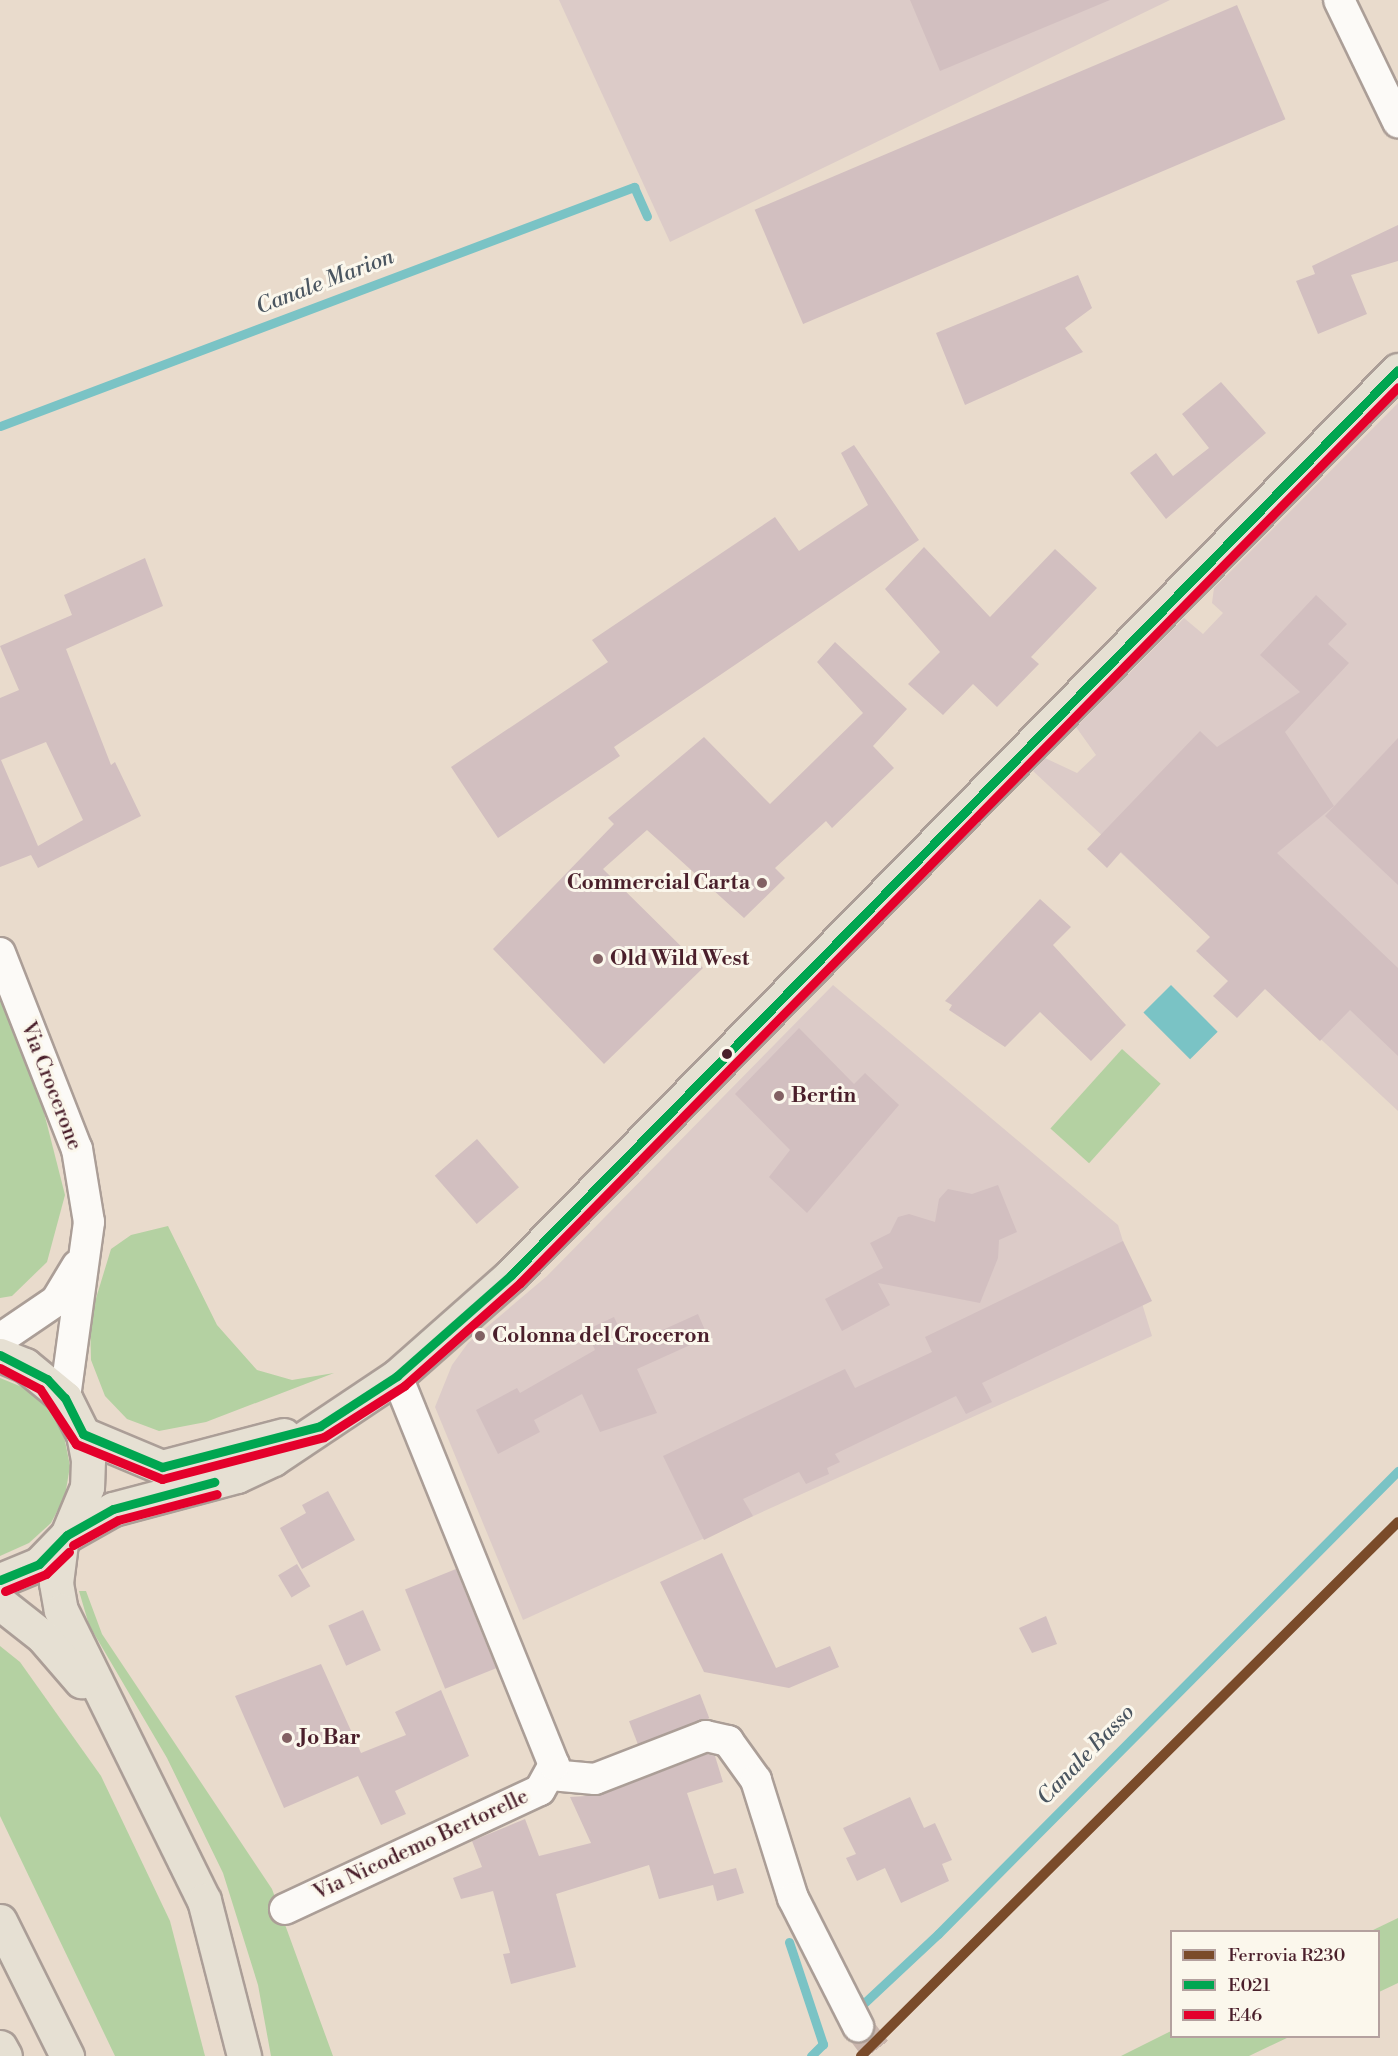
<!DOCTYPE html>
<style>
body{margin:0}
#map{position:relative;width:1398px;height:2056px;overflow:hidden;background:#e9dbcc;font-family:"Libre Bodoni",serif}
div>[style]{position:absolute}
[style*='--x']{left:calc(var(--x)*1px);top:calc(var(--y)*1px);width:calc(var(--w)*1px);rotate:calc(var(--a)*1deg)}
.industrial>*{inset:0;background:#dccbc8}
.green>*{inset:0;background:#b4d1a2;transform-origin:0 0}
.water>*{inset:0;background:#7ac3c5;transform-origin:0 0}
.stream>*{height:9px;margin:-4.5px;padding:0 4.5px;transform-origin:4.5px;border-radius:4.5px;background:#7ac3c5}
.building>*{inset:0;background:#d2bfc0;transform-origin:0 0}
.minor-tunnel>*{height:30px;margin-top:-15px;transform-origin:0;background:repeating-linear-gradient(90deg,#c9b5ac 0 30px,transparent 0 45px)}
.roads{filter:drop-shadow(2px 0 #ab9e97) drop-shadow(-2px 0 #ab9e97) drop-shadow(0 2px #ab9e97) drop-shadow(0 -2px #ab9e97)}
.minor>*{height:30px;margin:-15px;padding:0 15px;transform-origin:15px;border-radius:15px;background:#fcfaf7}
.major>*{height:33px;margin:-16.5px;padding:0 16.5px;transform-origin:16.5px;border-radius:16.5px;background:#e6e0d3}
.highway>*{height:33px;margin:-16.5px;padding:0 16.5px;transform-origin:16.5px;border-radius:16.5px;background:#e6e0d3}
.bus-1>*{height:9px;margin:-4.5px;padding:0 4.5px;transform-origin:4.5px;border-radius:4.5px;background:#00a651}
.bus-2>*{height:9px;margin:-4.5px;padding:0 4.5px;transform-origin:4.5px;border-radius:4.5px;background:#e4002b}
.rail-1>*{height:10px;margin:-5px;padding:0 5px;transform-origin:5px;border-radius:5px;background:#7a4b2a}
.dots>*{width:16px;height:16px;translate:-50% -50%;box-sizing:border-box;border:3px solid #fbf7ec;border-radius:50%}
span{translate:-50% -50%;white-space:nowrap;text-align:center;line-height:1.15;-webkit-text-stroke:6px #fbf7ec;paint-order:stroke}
.poi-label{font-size:21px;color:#4a1f2b;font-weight:700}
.right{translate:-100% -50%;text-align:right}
.left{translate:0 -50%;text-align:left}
.street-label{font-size:21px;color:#4a1f2b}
.water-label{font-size:22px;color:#4a5560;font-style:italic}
.legend{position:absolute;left:1170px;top:1930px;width:210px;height:108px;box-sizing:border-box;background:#fbf7ec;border:2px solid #b4a19f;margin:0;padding:8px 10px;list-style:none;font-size:18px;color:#4a1f2b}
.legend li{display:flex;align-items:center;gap:12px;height:30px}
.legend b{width:30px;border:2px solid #b4a19f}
</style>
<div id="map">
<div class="industrial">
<i style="clip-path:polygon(559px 0,1170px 0,670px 242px)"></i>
<i style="clip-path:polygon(1398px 403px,1398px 1111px,1033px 771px,1045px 758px,1077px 773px,1096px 755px,1076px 727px,1184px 618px,1203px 634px,1223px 613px,1212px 603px,1214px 588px)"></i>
<i style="clip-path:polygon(833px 985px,1118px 1225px,1152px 1336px,523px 1620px,435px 1407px,452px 1365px,468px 1343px,547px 1276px)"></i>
</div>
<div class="green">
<i style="clip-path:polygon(0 999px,38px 1089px,65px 1195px,47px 1262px,12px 1296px,0 1298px)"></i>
<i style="left:1122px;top:1049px;width:52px;height:107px;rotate:42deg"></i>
<i style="clip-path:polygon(168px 1226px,217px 1325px,257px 1370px,292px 1380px,334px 1373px,206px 1422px,159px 1431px,127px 1419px,105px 1396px,91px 1360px,90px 1318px,111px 1249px,131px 1235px)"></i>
<i style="clip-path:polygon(0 1378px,27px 1389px,50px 1409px,64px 1436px,70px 1466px,65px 1496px,51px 1523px,29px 1543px,0 1556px)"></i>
<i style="clip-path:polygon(79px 1591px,86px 1591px,102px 1634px,272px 1889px,333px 2056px,271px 2056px,258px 1985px,223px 1873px,167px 1758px,89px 1625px)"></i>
<i style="clip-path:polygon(0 1646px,20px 1662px,101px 1776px,170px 1921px,205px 2056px,115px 2056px,0 1816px)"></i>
<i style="clip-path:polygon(1398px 1918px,1398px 1983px,1379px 1992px,1378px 1932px,1371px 1931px)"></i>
<i style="clip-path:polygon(1171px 2031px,1172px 2036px,1289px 2037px,1249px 2056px,1121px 2056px)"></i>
</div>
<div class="water">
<i style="left:1171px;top:985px;width:66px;height:39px;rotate:45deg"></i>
</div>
<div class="stream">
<i style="--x:0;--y:426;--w:678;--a:-20.66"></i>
<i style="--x:634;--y:187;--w:32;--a:66"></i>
<i style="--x:789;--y:1942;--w:108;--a:71.6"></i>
<i style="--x:823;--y:2044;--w:17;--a:135"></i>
<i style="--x:858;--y:1997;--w:9;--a:63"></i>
<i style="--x:862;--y:2005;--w:104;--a:-43.1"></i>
<i style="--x:938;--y:1934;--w:653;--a:-45.19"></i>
</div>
<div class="building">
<i style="clip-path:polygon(910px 0,1110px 0,940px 71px)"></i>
<i style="left:1237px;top:5px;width:124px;height:524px;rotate:67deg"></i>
<i style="clip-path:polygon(1398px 225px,1398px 261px,1351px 275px,1367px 314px,1318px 334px,1296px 281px,1315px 274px,1312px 266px)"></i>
<i style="clip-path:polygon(1078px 275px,1092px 308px,1065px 328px,1083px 352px,965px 405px,936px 333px)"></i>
<i style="clip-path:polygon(1221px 382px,1266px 433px,1166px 519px,1130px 473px,1156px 453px,1173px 476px,1209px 448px,1182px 414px)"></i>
<i style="clip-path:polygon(854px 445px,919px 540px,614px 747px,620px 756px,498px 838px,451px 767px,608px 662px,592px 640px,775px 517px,799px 551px,868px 505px,841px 453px)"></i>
<i style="clip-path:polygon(924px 547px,990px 617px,1055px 549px,1097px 588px,1031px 657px,1039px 664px,997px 707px,973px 684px,943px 715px,908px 684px,940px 652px,885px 589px)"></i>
<i style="clip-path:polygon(evenodd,145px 558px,163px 606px,66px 649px,111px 765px,115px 762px,141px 816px,38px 868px,31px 855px,0 867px,0 698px,19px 690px,0 646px,72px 615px,64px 595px,145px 558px,46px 742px,83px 820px,38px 846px,1px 760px,46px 742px)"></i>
<i style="clip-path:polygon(1316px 595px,1347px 624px,1328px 644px,1349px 663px,1285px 732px,1334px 806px,1277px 853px,1398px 968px,1398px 1056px,1350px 1010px,1320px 1041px,1265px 989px,1237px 1018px,1213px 996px,1228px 981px,1196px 951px,1210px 937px,1121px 852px,1107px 868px,1087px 849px,1200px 731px,1217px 747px,1300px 692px,1260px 655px)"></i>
<i style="clip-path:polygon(835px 642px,907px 709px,873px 746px,894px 768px,832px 828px,826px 821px,775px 868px,785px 878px,744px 918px,647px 830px,603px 869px,703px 968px,604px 1064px,493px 949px,614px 824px,608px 818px,704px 737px,770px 804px,863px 713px,817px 662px)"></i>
<i style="clip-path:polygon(1398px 738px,1398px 885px,1325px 816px)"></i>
<i style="clip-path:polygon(1040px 899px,1071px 927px,1053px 945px,1126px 1025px,1091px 1061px,1040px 1012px,1005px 1047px,949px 1010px,952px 1005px,945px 1001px)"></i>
<i style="clip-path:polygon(799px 1028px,854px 1084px,865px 1073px,899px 1105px,807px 1213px,769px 1177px,790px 1150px,735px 1094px)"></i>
<i style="left:477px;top:1139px;width:64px;height:56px;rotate:49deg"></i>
<i style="clip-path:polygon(998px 1185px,1017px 1232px,999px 1240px,998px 1258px,980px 1303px,878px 1283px,890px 1305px,842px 1331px,825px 1299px,883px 1268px,870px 1243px,890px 1233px,898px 1217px,909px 1214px,935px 1222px,939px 1199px,948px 1189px,972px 1194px)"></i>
<i style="clip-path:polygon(1123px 1241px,1152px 1301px,982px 1383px,992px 1402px,966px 1414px,956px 1396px,835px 1454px,840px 1462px,827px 1468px,829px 1474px,806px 1484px,799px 1472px,743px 1499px,753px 1516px,704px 1540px,663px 1456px,845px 1369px,855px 1388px,932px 1352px,925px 1337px)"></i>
<i style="clip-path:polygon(698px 1314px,708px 1337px,637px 1369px,657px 1413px,600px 1432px,582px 1394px,534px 1420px,540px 1432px,498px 1454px,476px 1410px,517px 1388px,520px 1393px,595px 1350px,586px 1330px,614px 1317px,627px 1346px)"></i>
<i style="clip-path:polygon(328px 1491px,355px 1540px,302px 1569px,280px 1528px,306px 1513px,302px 1505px)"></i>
<i style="clip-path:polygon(722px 1553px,776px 1668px,830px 1646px,839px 1667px,789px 1688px,704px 1672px,660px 1582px)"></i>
<i style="left:297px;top:1564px;width:26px;height:22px;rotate:59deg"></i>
<i style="left:456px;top:1569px;width:107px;height:55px;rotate:68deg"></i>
<i style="left:363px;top:1610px;width:44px;height:38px;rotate:66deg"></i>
<i style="clip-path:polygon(1046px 1616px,1057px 1644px,1032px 1653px,1019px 1628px)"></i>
<i style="clip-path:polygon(321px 1664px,361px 1753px,406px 1735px,395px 1712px,441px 1690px,469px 1756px,395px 1791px,406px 1814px,381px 1825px,358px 1776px,284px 1808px,235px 1696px)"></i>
<i style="left:700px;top:1694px;width:26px;height:76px;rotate:69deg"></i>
<i style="clip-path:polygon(707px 1754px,715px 1756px,723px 1782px,687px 1793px,714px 1874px,736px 1868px,744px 1893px,717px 1901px,713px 1885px,659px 1899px,649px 1865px,556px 1894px,576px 1967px,511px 1984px,503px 1954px,510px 1953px,493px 1891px,461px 1899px,453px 1878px,482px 1867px,472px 1841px,525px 1819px,539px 1856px,591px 1843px,570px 1797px,601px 1795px)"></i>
<i style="clip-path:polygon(910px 1797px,924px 1828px,935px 1823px,952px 1860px,942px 1864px,949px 1881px,901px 1903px,885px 1868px,857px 1881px,846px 1858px,856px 1854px,843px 1828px)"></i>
</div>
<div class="minor-tunnel">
<i style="--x:858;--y:2026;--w:38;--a:53"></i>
</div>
<div class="roads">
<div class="minor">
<i style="--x:1339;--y:0;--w:136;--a:64.2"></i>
<i style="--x:0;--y:953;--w:211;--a:68.6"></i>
<i style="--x:77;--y:1149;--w:74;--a:80.7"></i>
<i style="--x:89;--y:1222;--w:178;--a:97.8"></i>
<i style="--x:0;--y:1339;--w:68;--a:-34.2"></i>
<i style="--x:56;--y:1301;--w:41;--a:-59"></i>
<i style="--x:551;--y:1775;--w:44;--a:5.2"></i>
<i style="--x:595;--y:1779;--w:119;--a:-21.2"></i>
<i style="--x:706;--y:1736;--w:23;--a:13"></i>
<i style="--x:728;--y:1741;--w:48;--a:54.3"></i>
<i style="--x:756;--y:1780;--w:124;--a:72.6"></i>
<i style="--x:793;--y:1898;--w:144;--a:63.1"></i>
<i style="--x:285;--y:1909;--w:281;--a:-25"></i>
<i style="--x:540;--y:1790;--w:29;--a:-61"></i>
<i style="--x:554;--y:1765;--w:419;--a:-112"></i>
</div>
<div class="major">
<i style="--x:0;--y:1355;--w:27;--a:22"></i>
<i style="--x:25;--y:1365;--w:52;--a:39.5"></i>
<i style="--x:65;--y:1398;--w:40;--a:63.4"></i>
<i style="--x:83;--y:1434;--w:26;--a:79"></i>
<i style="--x:88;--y:1460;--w:27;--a:92"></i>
<i style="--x:87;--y:1487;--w:52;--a:112.6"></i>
<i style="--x:67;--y:1535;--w:40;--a:134"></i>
<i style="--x:39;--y:1564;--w:42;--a:157.7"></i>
<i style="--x:83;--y:1434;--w:86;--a:22.7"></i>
<i style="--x:162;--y:1467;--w:126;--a:-14.7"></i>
<i style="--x:67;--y:1535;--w:53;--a:-29.5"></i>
<i style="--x:113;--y:1509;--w:128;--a:-14.9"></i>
<i style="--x:237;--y:1476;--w:40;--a:-25"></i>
<i style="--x:273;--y:1459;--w:149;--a:-33.8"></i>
<i style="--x:397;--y:1376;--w:152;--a:-41.5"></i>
<i style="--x:511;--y:1275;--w:1267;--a:-45.58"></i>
</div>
<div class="highway">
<i style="--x:61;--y:1543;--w:40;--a:97.1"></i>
<i style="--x:56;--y:1583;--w:27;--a:80"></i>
<i style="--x:61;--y:1610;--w:323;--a:63.8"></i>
<i style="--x:204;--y:1900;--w:161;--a:75.6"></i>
<i style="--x:0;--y:1603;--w:53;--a:38.2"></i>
<i style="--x:42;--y:1636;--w:60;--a:49.1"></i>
<i style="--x:0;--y:1921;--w:151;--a:63.6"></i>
<i style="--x:0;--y:2047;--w:10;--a:61"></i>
</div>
</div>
<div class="bus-1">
<i style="--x:0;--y:1355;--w:53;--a:27.1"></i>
<i style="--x:47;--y:1379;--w:26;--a:47"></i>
<i style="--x:65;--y:1398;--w:40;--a:63.4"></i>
<i style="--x:83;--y:1434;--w:86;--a:22.7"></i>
<i style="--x:162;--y:1467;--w:163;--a:-14.5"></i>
<i style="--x:320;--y:1426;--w:92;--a:-33"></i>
<i style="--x:397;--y:1376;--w:152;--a:-41.5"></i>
<i style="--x:511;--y:1275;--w:1267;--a:-45.58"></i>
<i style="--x:0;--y:1580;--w:42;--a:-22.3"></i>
<i style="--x:39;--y:1564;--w:40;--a:-46"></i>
<i style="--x:67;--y:1535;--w:53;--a:-29.5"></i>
<i style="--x:113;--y:1509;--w:105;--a:-15"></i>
</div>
<div class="bus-2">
<i style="--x:0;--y:1368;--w:45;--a:27.7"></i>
<i style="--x:40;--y:1389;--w:66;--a:56.8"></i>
<i style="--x:76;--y:1444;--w:93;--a:22.1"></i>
<i style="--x:162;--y:1479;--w:167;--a:-14.5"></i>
<i style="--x:324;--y:1437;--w:95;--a:-32.5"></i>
<i style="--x:404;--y:1386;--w:155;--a:-41.6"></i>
<i style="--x:520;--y:1283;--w:1254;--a:-45.58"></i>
<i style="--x:73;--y:1545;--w:51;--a:-29.1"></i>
<i style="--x:118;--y:1520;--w:102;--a:-14.7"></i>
<i style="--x:5;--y:1591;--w:44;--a:-22.5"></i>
<i style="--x:46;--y:1574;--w:32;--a:-44"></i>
</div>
<div class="rail-1">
<i style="--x:861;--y:2056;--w:757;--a:-44.84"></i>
</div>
<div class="dots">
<i style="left:762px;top:883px;background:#826163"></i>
<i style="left:598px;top:959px;background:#826163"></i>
<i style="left:727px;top:1054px;background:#4a1f2b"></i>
<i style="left:779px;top:1096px;background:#826163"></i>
<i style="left:480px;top:1336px;background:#826163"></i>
<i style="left:287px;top:1738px;background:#826163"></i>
</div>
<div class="poi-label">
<span class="right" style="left:750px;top:883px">Commercial Carta</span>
<span class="left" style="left:610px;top:959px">Old Wild West</span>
<span class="left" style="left:791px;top:1096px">Bertin</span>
<span class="left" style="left:492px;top:1336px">Colonna del Croceron</span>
<span class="left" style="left:299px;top:1738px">Jo Bar</span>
</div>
<div class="street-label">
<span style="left:51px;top:1086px;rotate:69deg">Via Crocerone</span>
<span style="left:421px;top:1845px;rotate:-25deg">Via Nicodemo Bertorelle</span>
</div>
<div class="water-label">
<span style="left:325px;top:282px;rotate:-21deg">Canale Marion</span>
<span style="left:1086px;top:1755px;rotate:-46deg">Canale Basso</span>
</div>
<ul class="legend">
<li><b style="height:8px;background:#7a4b2a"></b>Ferrovia R230</li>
<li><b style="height:8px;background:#00a651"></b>E021</li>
<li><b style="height:8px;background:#e4002b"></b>E46</li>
</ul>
</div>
